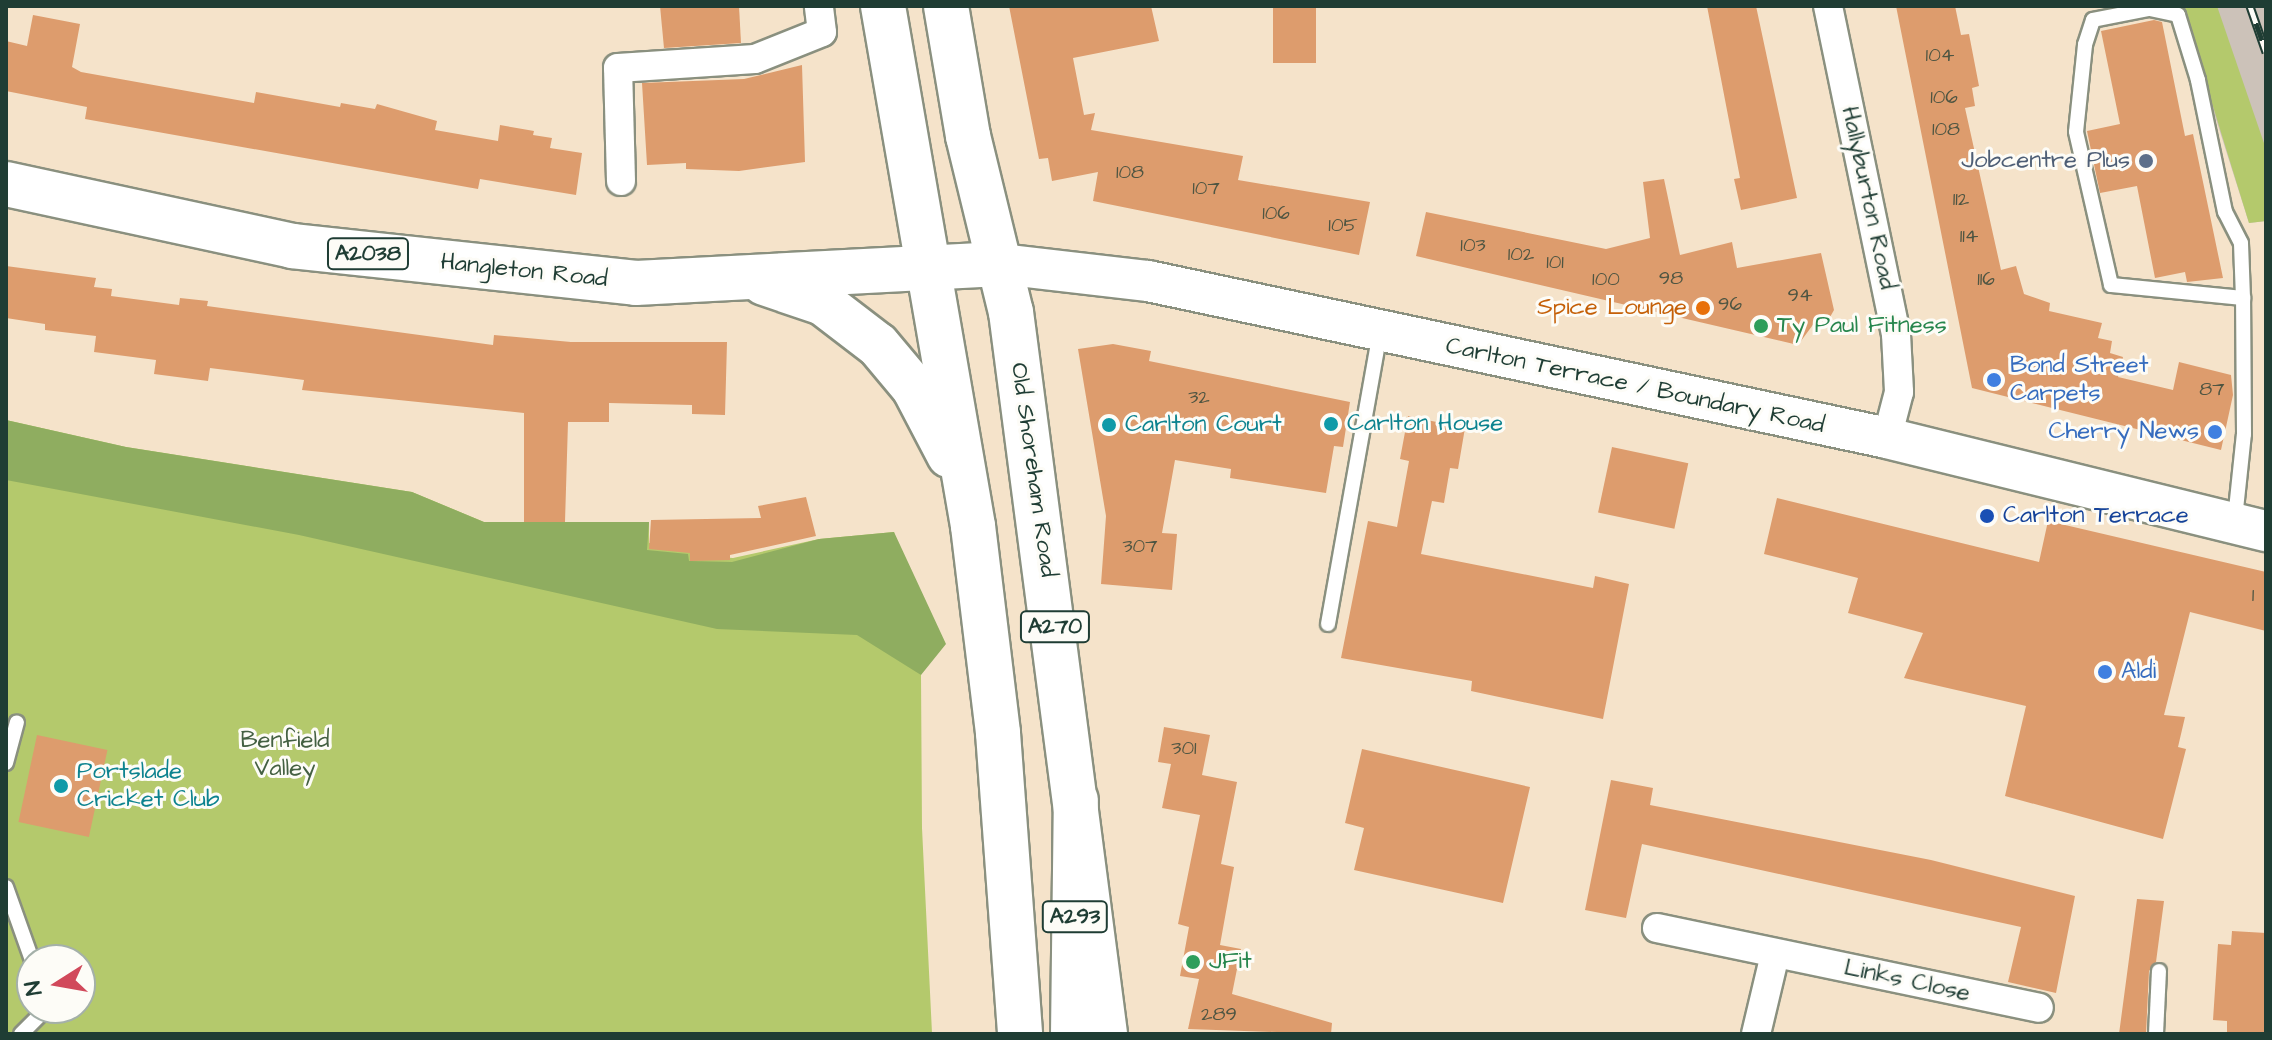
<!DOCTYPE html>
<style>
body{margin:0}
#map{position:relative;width:2272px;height:1040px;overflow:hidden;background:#f5e3ca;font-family:"Architects Daughter",sans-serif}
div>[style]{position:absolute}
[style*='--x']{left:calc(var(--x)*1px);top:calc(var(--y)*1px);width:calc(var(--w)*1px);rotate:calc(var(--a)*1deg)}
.industrial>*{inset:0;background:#ccc2b9}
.green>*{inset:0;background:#b4c96c}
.forest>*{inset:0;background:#8fad60}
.building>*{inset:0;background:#dd9c6d;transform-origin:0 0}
.roads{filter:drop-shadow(2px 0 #8a907f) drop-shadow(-2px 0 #8a907f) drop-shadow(0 2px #8a907f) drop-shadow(0 -2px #8a907f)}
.service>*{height:14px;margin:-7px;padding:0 7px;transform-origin:7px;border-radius:7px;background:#fff}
.minor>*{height:28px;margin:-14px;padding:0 14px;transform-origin:14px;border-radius:14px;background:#fff}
.secondary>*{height:40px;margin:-20px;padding:0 20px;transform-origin:20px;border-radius:20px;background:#fff}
.primary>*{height:44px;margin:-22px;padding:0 22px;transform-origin:22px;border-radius:22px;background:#fff}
.trunk>*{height:44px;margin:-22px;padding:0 22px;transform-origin:22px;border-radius:22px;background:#fff}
.rail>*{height:9px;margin-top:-4.5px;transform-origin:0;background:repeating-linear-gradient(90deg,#fdfcf7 0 18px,#1f3d34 0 36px);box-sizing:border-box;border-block:2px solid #1f3d34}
.dots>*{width:22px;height:22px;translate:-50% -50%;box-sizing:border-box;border:4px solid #fdfcf7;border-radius:50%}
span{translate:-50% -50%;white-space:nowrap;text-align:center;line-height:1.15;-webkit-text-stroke:6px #fdfcf7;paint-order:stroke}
.number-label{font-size:20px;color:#4e5542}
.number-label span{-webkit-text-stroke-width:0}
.shield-label span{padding:2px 6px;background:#fdfcf7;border:2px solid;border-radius:6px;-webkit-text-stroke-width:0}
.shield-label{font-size:22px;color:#1f3d34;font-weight:700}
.service-label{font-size:24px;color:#4e5e75}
.right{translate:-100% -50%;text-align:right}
.street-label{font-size:24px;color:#1f3d34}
.food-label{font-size:24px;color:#c56008}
.leisure-label{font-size:24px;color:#27864d}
.left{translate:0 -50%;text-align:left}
.shop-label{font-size:24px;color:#366cbe}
.culture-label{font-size:24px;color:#0d838f}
.transit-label{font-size:24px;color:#164399}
.park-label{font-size:24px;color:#446042}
.frame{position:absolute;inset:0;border:8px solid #1f3d34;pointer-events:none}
.north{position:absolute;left:16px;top:944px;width:80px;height:80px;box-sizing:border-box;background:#fdfcf7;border:2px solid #a4b0a9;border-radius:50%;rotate:259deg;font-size:22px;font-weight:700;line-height:32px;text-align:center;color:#1f3d34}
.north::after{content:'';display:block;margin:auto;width:28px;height:36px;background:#d1495b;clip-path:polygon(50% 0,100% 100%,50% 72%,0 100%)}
</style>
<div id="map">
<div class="industrial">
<i style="clip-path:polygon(2180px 6px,2266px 6px,2266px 221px,2249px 223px)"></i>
</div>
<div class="green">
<i style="clip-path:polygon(2182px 6px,2217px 6px,2266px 149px,2266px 221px,2249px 223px)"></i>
<i style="clip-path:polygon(evenodd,6px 420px,126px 447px,412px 492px,484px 522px,649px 522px,649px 543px,691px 547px,691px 555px,733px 558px,819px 539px,894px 532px,921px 675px,922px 828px,932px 1033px,6px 1034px,6px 420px,32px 960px,80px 960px,80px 1008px,32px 1008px,32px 960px)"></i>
</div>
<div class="forest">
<i style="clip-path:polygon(6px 420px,126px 447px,412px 492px,484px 522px,649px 522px,647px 550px,688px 554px,689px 561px,732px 562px,819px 539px,894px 532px,946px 644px,921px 675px,857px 635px,717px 629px,299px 535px,6px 480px)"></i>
</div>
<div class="building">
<i style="clip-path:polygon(660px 6px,739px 6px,741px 43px,664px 48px)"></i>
<i style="clip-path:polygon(1009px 6px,1151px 6px,1159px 41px,1073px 58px,1084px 115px,1095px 113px,1091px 130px,1243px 156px,1238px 180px,1370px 202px,1359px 255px,1093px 201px,1098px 172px,1052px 181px,1048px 158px,1039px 159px)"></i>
<i style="left:1273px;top:6px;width:43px;height:57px"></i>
<i style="clip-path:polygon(1707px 6px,1756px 6px,1797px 198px,1741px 210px,1734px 179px,1740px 178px)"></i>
<i style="clip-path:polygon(1896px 6px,1955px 6px,1961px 35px,1969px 34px,1979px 86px,1972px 88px,1975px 106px,1965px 108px,2001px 270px,2016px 266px,2024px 294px,2050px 303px,2049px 311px,2102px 323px,2098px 338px,2112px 341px,2110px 353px,2123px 357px,2118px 377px,2173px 390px,2179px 362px,2231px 375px,2233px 395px,2221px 450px,1972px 388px)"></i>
<i style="clip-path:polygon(33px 15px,80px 24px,72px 67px,81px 72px,254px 103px,256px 92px,340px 107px,341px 103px,375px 109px,377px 104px,437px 121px,435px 130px,498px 141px,500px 125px,534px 131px,533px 135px,552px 138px,550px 148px,582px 153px,576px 195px,480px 179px,478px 189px,85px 119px,87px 107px,6px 91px,6px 41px,27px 46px)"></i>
<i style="clip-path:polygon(2154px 20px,2162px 22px,2185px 136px,2193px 134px,2223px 278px,2187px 282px,2185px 272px,2155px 278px,2137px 186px,2100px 193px,2087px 131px,2120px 124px,2101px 31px)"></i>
<i style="clip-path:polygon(802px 65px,805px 162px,739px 171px,686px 169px,686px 163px,647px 165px,642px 83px,744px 79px)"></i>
<i style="clip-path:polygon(1664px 179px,1680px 255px,1732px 242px,1737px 268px,1821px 253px,1834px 310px,1825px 326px,1815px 322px,1798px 345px,1416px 256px,1426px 212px,1606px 249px,1650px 238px,1643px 182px)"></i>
<i style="clip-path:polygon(6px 266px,96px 278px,94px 287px,112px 289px,111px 296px,179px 305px,180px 298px,208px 301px,207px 306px,493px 345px,494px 335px,571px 342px,727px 342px,725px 415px,692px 414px,692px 405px,609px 403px,609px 422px,568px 422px,565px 522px,524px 522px,524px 413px,302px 390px,304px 380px,210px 368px,208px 381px,154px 374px,156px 360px,94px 352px,96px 336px,45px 330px,45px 324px,6px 318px)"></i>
<i style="clip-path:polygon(1113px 344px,1151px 351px,1149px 361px,1350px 402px,1343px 447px,1334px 446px,1326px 493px,1230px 478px,1231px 469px,1175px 460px,1162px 533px,1177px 534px,1172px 590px,1101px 584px,1106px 516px,1078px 349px)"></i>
<i style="clip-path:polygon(1408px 416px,1465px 428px,1458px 469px,1450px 468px,1444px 503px,1432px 501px,1421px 554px,1593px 588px,1595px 576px,1629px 584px,1603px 719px,1471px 691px,1472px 681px,1341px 658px,1368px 521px,1397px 527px,1409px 461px,1400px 459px)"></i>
<i style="left:1612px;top:447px;width:78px;height:67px;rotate:12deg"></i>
<i style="clip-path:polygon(806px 497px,816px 536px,730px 555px,730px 560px,690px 561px,690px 553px,649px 549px,651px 520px,761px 518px,758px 506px)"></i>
<i style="clip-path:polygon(1777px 498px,2039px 562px,2048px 521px,2266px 572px,2266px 631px,2190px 612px,2164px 715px,2185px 717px,2178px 747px,2186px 749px,2163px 839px,2005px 796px,2026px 706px,1904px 678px,1923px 633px,1848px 613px,1858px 578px,1764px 554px)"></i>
<i style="clip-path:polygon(1164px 727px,1210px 735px,1202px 775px,1237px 782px,1221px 864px,1234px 867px,1220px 945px,1241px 949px,1232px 994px,1332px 1023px,1331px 1034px,1188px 1029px,1199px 979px,1180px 976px,1189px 927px,1178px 924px,1200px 815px,1162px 808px,1171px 764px,1158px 762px)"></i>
<i style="left:37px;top:735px;width:72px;height:89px;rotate:12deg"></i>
<i style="clip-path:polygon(1362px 749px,1530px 787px,1503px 903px,1354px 870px,1364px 828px,1345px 823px)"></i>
<i style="clip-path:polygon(1611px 780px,1653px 788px,1650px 805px,1931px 860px,2075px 896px,2056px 993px,2008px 982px,2021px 927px,1642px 844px,1626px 918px,1585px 910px)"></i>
<i style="clip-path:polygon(2137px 899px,2164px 901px,2156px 962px,2149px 971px,2146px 1034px,2119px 1034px)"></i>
<i style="clip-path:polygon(2232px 931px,2266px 933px,2266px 1034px,2227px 1034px,2227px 1021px,2213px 1020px,2218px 944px,2231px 945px)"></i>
</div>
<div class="roads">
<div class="service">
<i style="--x:2235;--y:519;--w:85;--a:-84"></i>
<i style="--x:2244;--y:434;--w:136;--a:-90.4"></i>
<i style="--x:2243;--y:298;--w:55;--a:-92.1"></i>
<i style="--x:2241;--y:243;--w:35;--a:-117"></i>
<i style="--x:2225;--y:212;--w:135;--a:-101.6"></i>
<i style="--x:2198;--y:80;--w:68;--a:-107.1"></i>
<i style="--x:2178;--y:15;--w:30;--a:-168"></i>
<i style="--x:2149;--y:9;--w:57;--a:168.9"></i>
<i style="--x:2093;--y:20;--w:26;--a:108"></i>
<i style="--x:2085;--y:45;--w:87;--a:95.9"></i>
<i style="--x:2076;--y:132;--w:157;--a:77.1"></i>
<i style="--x:2111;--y:285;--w:133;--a:5.6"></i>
<i style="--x:1328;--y:624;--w:296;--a:-79.9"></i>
<i style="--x:6;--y:763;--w:42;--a:-75"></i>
<i style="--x:6;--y:887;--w:77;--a:70.4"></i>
<i style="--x:21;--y:1034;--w:37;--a:-45"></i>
<i style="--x:2156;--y:1034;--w:63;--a:-87.3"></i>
</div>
<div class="minor">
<i style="--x:1828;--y:6;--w:335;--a:78.3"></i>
<i style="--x:1896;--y:334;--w:58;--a:87"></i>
<i style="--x:1899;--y:392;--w:48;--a:104.6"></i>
<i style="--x:621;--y:181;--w:113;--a:-91.5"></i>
<i style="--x:618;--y:68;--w:137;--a:-3.8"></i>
<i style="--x:755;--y:59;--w:72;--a:-21.9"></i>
<i style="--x:822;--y:32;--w:26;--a:-97"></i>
<i style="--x:1657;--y:928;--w:390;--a:11.8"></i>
<i style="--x:1756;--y:1034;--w:82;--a:-76.6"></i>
</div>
<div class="secondary">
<i style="--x:1000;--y:264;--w:149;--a:6.6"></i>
<i style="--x:1148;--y:281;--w:755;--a:11.99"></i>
<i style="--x:1887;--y:438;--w:390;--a:13.8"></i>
</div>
<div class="primary">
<i style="--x:883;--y:6;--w:528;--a:80.18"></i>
<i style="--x:973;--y:526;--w:209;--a:83.1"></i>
<i style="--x:998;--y:733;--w:302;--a:85.8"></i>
<i style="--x:946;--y:6;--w:132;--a:80.4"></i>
<i style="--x:968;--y:136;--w:181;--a:76.3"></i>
<i style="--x:1011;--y:312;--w:728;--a:82.58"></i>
<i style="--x:6;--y:184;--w:293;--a:12.2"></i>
<i style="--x:292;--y:246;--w:346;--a:6.1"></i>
<i style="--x:636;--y:283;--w:364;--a:-3"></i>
<i style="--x:764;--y:283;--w:62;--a:18.7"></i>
<i style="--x:823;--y:303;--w:69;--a:37.4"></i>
<i style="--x:878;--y:345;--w:56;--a:50.1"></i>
<i style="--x:914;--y:388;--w:76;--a:62.4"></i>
</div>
<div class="trunk">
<i style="--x:1073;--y:1034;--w:234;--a:-89.3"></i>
</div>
</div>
<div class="rail">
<i style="--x:2250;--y:6;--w:49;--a:70.8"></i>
</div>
<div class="dots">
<i style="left:2146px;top:161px;background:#5c6f8a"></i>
<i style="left:1703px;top:308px;background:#e8710a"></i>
<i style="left:1761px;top:326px;background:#2e9e5b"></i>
<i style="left:1994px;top:380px;background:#3f7fe0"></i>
<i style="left:1331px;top:424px;background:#0f9aa8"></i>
<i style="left:1109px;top:425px;background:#0f9aa8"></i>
<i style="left:2215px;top:432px;background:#3f7fe0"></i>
<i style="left:1987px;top:516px;background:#1a4fb4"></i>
<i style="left:2105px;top:672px;background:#3f7fe0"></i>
<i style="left:61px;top:786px;background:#0f9aa8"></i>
<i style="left:1193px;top:962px;background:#2e9e5b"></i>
</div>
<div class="number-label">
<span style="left:1940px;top:55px">104</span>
<span style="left:1944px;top:97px">106</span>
<span style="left:1946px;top:129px">108</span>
<span style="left:1130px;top:172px">108</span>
<span style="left:1206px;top:188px">107</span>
<span style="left:1961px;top:199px">112</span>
<span style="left:1276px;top:213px">106</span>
<span style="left:1343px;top:225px">105</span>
<span style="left:1969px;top:236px">114</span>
<span style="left:1473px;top:245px">103</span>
<span style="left:1521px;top:254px">102</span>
<span style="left:1555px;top:262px">101</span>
<span style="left:1671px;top:278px">98</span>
<span style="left:1606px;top:279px">100</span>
<span style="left:1986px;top:279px">116</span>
<span style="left:1800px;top:295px">94</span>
<span style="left:1730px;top:304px">96</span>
<span style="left:2212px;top:389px">87</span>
<span style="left:1199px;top:397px">32</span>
<span style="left:1140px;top:546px">307</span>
<span style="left:2253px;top:595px">1</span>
<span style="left:1184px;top:748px">301</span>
<span style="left:1219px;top:1014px">289</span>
</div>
<div class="shield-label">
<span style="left:368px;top:254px">A2038</span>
<span style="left:1055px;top:627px">A270</span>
<span style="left:1075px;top:917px">A293</span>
</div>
<div class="service-label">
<span class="right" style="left:2130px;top:161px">Jobcentre Plus</span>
</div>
<div class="street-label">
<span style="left:1868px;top:198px;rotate:78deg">Hallyburton Road</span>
<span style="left:524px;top:271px;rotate:6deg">Hangleton Road</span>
<span style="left:1635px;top:386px;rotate:12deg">Carlton Terrace / Boundary Road</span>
<span style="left:1033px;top:470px;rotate:82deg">Old Shoreham Road</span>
<span style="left:1907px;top:981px;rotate:12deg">Links Close</span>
</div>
<div class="food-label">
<span class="right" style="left:1687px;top:308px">Spice Lounge</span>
</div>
<div class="leisure-label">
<span class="left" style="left:1777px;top:326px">Ty Paul Fitness</span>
<span class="left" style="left:1209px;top:962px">JFit</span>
</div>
<div class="shop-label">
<span class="left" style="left:2010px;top:380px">Bond Street<br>Carpets</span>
<span class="right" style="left:2199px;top:432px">Cherry News</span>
<span class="left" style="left:2121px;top:672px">Aldi</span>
</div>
<div class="culture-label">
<span class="left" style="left:1347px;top:424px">Carlton House</span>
<span class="left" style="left:1125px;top:425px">Carlton Court</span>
<span class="left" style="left:77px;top:786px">Portslade<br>Cricket Club</span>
</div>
<div class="transit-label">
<span class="left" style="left:2003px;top:516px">Carlton Terrace</span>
</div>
<div class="park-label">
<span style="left:285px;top:755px">Benfield<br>Valley</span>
</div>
<div class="frame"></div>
<div class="north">N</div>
</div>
